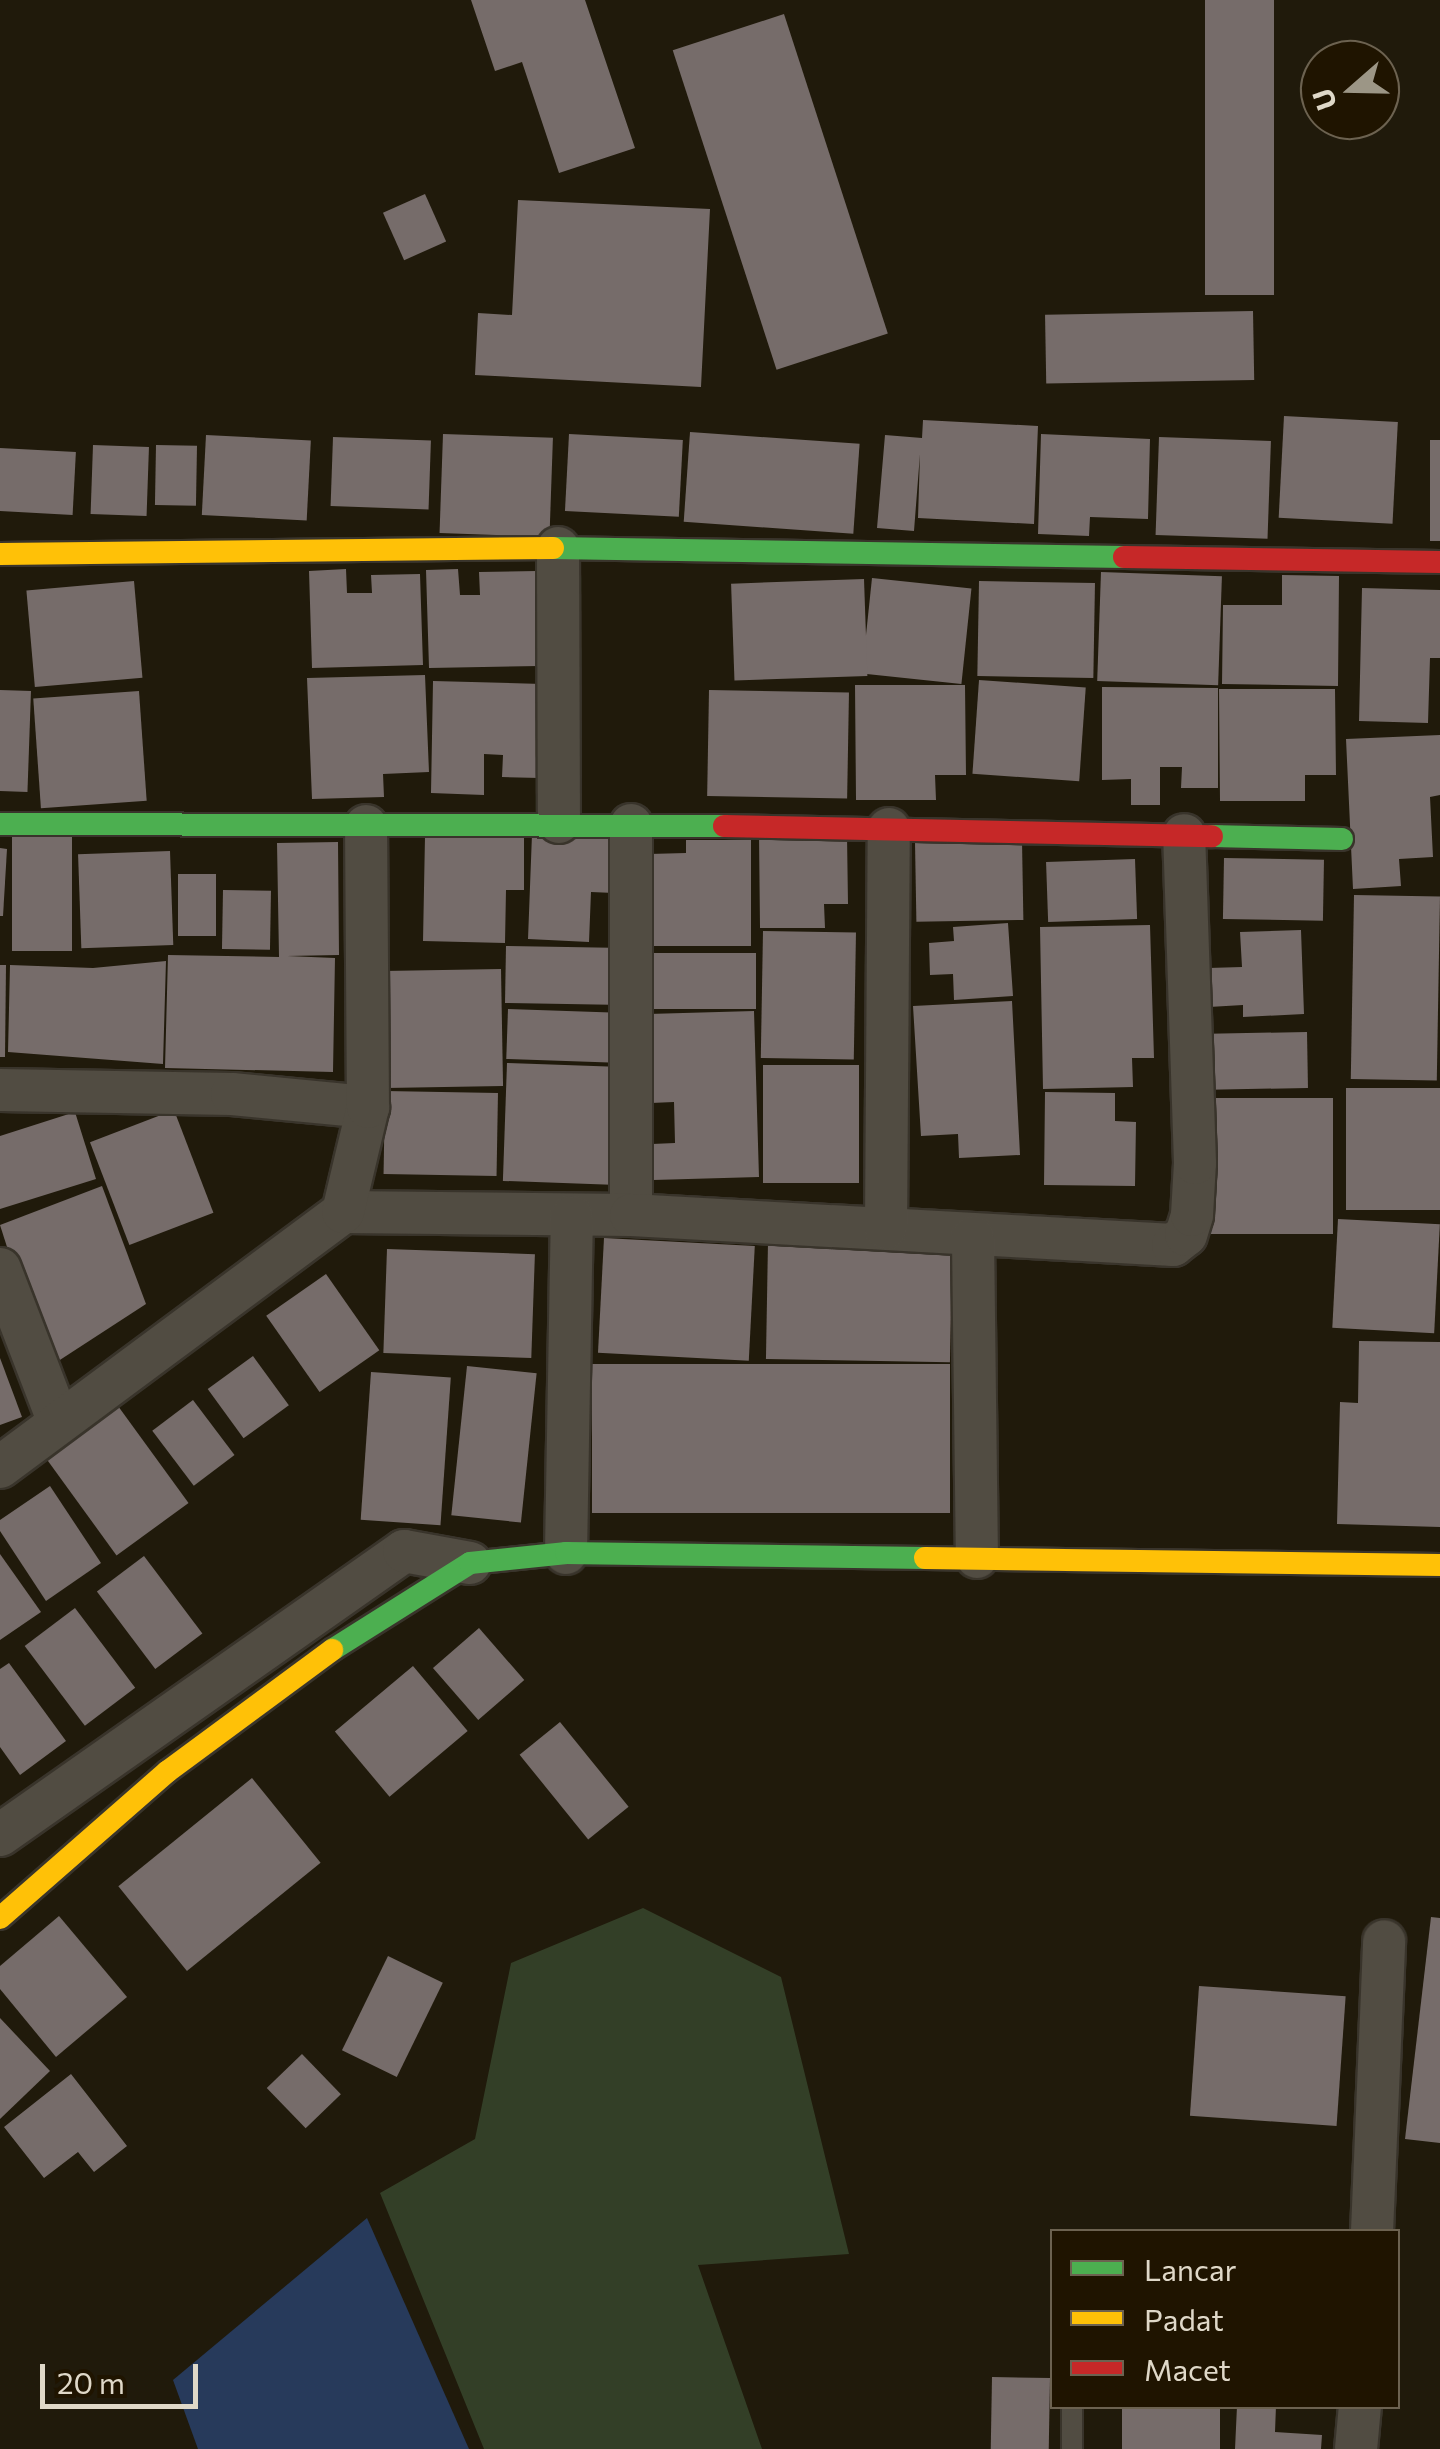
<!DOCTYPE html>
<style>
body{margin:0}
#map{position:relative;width:1440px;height:2449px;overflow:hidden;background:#201a0b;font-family:Commissioner,sans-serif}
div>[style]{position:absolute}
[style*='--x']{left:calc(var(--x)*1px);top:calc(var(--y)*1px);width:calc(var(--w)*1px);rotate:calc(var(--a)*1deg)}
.green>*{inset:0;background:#333f27}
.water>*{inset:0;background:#273a5b}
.building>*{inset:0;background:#766c6a;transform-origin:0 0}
.roads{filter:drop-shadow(2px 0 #39342b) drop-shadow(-2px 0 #39342b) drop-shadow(0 2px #39342b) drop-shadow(0 -2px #39342b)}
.lane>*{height:20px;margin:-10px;padding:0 10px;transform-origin:10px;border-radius:10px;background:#514c42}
.street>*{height:42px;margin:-21px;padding:0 21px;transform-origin:21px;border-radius:21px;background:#514c42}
.fast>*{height:22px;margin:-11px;padding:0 11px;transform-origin:11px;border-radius:11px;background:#4caf50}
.slow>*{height:22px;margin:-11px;padding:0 11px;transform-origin:11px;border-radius:11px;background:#ffc107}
.jam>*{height:22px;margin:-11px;padding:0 11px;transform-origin:11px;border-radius:11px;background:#c62828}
span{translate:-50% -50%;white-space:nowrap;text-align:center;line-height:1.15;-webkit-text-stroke:10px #1f1400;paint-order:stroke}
.legend{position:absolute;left:1050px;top:2229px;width:350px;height:180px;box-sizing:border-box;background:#1f1400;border:2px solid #6c6250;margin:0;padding:12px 18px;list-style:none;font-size:30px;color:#dfd8c8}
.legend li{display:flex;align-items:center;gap:20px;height:50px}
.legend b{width:50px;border:2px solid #6c6250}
.north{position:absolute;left:1300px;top:40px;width:100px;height:100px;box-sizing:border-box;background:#1f1400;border:2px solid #6c6250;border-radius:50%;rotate:250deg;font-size:28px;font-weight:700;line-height:40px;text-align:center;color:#dfd8c8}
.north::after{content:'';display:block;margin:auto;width:35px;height:45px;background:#9c9686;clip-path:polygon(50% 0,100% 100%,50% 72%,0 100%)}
.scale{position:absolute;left:40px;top:2364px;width:158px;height:45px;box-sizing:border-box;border:5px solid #dfd8c8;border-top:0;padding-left:12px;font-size:30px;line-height:35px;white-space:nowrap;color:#dfd8c8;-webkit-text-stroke:8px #1f1400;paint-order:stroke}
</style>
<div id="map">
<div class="green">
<i style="clip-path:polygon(643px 1908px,781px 1977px,849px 2254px,698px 2265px,762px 2449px,484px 2449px,380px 2193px,475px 2139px,511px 1963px)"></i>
</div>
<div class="water">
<i style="clip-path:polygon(367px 2218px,469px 2449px,198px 2449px,173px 2380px)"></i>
</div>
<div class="building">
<i style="clip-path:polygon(471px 0,585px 0,635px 148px,559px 173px,522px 62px,495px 71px)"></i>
<i style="left:1205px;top:0;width:69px;height:295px"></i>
<i style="left:784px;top:14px;width:336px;height:117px;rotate:72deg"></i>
<i style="left:425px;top:194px;width:52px;height:46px;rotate:66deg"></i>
<i style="clip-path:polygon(518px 200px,710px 209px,701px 387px,475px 375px,478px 313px,512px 315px)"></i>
<i style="left:1253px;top:311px;width:69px;height:208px;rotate:89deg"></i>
<i style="left:1284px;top:416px;width:114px;height:102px;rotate:3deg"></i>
<i style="clip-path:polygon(923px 420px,1038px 426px,1034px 524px,918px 518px,920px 454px,914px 531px,877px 528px,885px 435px,922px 438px)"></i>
<i style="left:690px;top:432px;width:170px;height:90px;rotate:4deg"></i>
<i style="left:443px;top:434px;width:110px;height:99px;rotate:2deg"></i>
<i style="left:569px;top:434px;width:114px;height:77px;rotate:3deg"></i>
<i style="clip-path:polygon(1041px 434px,1150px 439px,1148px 519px,1090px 517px,1089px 536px,1038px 534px)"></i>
<i style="left:206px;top:435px;width:105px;height:80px;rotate:3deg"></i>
<i style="left:333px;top:437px;width:98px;height:69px;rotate:2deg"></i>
<i style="left:1159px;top:437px;width:112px;height:98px;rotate:2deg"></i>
<i style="left:1430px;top:440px;width:10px;height:101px"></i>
<i style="left:93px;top:445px;width:56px;height:69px;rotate:2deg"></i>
<i style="left:156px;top:445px;width:41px;height:60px;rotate:1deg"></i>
<i style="left:0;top:448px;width:76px;height:63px;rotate:3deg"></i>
<i style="clip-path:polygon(346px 569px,347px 593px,372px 593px,371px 575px,420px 574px,423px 665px,312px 668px,309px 571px)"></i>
<i style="clip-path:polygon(458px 569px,460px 595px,480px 595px,479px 572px,537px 571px,539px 666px,429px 668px,426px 570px)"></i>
<i style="left:1101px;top:572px;width:121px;height:109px;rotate:2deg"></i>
<i style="clip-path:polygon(1282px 575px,1339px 576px,1338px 686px,1222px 684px,1223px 605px,1282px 605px)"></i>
<i style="left:872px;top:578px;width:100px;height:96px;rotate:6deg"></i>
<i style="left:864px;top:579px;width:97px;height:133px;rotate:88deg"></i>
<i style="left:134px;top:581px;width:97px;height:108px;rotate:85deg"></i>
<i style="left:979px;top:581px;width:116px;height:95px;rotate:1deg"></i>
<i style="clip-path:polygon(1362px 588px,1440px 590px,1440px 658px,1430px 658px,1428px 723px,1359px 721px)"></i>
<i style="clip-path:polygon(425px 675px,429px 772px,383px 774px,384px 797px,312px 799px,307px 678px)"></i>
<i style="left:979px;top:680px;width:107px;height:94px;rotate:4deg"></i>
<i style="clip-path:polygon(433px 681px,542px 684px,540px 778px,502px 777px,503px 755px,484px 754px,484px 795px,431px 793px)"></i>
<i style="clip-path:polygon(855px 685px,965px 685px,966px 775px,935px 775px,936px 800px,856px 800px)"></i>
<i style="clip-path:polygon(1102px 687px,1218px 688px,1218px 788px,1181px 788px,1182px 767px,1160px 767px,1160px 805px,1131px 805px,1131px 779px,1102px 780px)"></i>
<i style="clip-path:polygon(1219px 689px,1335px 689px,1336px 775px,1305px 775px,1305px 801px,1220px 801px)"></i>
<i style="left:0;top:690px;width:31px;height:101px;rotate:2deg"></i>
<i style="left:709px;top:690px;width:140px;height:106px;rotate:1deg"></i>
<i style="left:139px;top:691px;width:110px;height:106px;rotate:86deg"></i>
<i style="clip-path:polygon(1440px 735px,1440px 795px,1430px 797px,1433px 857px,1399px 859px,1401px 886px,1353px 889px,1346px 739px)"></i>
<i style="clip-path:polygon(532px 834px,617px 838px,614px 893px,591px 892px,589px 942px,528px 939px)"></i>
<i style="left:12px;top:835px;width:60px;height:116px"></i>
<i style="clip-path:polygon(759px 835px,847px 835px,848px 904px,824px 904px,825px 928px,760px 928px)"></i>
<i style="clip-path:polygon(425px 836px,524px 838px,524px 890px,506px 890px,505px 943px,423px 941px)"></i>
<i style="clip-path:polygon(686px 840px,751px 840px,751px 946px,649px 946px,649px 854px,686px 853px)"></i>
<i style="left:1022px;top:841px;width:79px;height:107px;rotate:89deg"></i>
<i style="clip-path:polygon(338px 842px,339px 955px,287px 956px,335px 958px,333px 1072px,165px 1068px,168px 955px,279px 957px,277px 843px)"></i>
<i style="clip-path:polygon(0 848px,7px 849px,3px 916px,0 916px)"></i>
<i style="left:170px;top:851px;width:94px;height:92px;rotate:88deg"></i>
<i style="left:1224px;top:858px;width:100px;height:61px;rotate:1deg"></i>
<i style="left:1135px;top:859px;width:60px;height:89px;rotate:88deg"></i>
<i style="left:178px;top:874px;width:38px;height:62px"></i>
<i style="left:223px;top:890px;width:48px;height:59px;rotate:1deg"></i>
<i style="left:1354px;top:895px;width:86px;height:184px;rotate:1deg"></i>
<i style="clip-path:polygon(1008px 923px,1013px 996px,954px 1000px,953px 974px,930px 975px,929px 943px,954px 941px,953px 927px)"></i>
<i style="clip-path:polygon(1150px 925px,1154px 1058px,1132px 1058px,1133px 1087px,1043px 1089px,1040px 927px)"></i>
<i style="clip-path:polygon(1301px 930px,1304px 1014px,1243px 1017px,1243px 1005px,1209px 1007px,1208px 968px,1242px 967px,1240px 932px)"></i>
<i style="left:763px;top:931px;width:93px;height:127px;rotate:1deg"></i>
<i style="left:506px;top:946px;width:105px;height:57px;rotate:1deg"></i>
<i style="left:756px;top:953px;width:56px;height:105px;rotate:90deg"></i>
<i style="clip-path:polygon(166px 961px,163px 1064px,8px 1052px,10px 965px,93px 968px)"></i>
<i style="clip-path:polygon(0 965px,6px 965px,5px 1057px,0 1057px)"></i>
<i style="left:501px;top:969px;width:117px;height:117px;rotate:89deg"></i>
<i style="clip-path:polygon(1012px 1001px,1020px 1155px,959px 1158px,958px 1134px,921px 1136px,913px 1006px)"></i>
<i style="left:508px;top:1009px;width:103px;height:50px;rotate:2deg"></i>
<i style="clip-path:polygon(754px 1011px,759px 1177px,653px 1180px,652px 1144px,675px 1143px,674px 1102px,651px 1103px,648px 1014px)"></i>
<i style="left:1307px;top:1032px;width:56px;height:98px;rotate:89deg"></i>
<i style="left:507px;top:1063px;width:108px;height:118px;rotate:2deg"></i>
<i style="left:763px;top:1065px;width:96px;height:118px"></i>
<i style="left:1440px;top:1088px;width:122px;height:94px;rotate:90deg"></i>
<i style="left:385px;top:1091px;width:113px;height:83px;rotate:1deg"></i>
<i style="clip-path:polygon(1045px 1092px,1115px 1093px,1115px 1121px,1136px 1122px,1135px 1186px,1044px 1185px)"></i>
<i style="left:1205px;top:1098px;width:128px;height:136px"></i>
<i style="left:174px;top:1110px;width:110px;height:90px;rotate:69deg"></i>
<i style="clip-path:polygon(75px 1112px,96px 1179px,0 1209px,0 1136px)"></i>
<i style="clip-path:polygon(102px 1186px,146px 1304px,46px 1369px,0 1225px)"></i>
<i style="left:1338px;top:1219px;width:102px;height:109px;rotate:3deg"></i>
<i style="left:604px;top:1238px;width:151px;height:115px;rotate:3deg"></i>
<i style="left:768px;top:1242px;width:184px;height:117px;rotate:1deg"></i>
<i style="left:387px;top:1249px;width:148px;height:104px;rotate:2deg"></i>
<i style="left:326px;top:1274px;width:93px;height:73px;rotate:55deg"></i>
<i style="clip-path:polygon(1359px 1341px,1440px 1342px,1440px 1527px,1337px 1524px,1340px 1402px,1358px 1403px)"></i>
<i style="left:253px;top:1356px;width:61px;height:56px;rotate:54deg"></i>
<i style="clip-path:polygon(0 1358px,22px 1417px,0 1425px)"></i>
<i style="left:592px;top:1364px;width:358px;height:149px"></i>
<i style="left:467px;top:1366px;width:70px;height:150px;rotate:6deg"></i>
<i style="left:371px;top:1372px;width:80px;height:148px;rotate:4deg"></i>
<i style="left:193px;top:1400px;width:69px;height:51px;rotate:53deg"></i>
<i style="left:118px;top:1406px;width:120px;height:89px;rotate:54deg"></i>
<i style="clip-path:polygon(50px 1486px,101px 1563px,46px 1601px,0 1531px,0 1520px)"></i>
<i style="clip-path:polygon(0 1554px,41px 1612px,0 1640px)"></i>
<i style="left:144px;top:1556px;width:97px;height:59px;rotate:53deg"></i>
<i style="left:75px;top:1608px;width:100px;height:63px;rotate:53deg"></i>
<i style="left:479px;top:1628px;width:69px;height:61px;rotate:49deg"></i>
<i style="clip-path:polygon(9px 1663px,66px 1741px,20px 1775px,0 1747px,0 1669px)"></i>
<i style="left:413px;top:1666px;width:85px;height:102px;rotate:50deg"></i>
<i style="left:560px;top:1722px;width:109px;height:52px;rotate:51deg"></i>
<i style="left:252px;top:1778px;width:109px;height:172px;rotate:51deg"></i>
<i style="clip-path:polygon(59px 1916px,127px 1997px,56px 2057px,0 1989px,0 1966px)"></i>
<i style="clip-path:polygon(1431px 1917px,1440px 1918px,1440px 2143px,1405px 2139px)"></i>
<i style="left:388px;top:1956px;width:61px;height:105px;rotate:26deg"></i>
<i style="left:1199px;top:1986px;width:147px;height:130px;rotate:4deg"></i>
<i style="clip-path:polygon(0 2018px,50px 2071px,0 2119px)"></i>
<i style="left:302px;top:2054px;width:56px;height:49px;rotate:46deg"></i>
<i style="clip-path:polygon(71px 2074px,127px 2146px,94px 2172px,78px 2152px,44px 2178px,4px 2127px)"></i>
<i style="left:992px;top:2377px;width:58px;height:72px;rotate:1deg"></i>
<i style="left:1122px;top:2406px;width:98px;height:43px"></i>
<i style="clip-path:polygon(1237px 2406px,1276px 2406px,1275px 2432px,1322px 2435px,1321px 2449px,1235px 2449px)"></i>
</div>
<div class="roads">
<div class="lane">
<i style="--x:1072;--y:2406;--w:43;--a:90"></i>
</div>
<div class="street">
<i style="--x:558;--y:548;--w:274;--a:89.8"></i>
<i style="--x:631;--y:825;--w:390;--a:90"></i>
<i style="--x:0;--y:1090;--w:232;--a:1"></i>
<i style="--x:232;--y:1094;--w:137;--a:5.5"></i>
<i style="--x:343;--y:1212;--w:288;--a:0.6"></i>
<i style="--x:631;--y:1215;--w:543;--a:3.17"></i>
<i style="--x:1173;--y:1245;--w:16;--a:-38"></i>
<i style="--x:1186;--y:1235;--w:21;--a:-73"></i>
<i style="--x:1192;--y:1215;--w:52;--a:-86.7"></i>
<i style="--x:1195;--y:1163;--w:328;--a:-91.9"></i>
<i style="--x:886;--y:1228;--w:399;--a:-89.6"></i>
<i style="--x:973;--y:1237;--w:320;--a:89.3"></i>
<i style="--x:0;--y:1269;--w:162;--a:69"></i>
<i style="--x:0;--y:1467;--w:427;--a:-36.6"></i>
<i style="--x:343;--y:1212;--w:108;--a:-76.6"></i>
<i style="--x:368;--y:1107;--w:281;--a:-90.4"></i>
<i style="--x:566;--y:1553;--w:336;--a:-89"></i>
<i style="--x:0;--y:1835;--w:494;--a:-35.1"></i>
<i style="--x:404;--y:1551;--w:67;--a:10.3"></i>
<i style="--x:1372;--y:2232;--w:291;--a:-87.6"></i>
<i style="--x:1356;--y:2449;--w:43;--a:-84.7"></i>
</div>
<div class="fast">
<i style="--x:553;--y:548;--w:571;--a:0.9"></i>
<i style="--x:0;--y:824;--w:724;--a:0.16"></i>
<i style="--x:1212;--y:836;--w:130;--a:1.3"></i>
<i style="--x:332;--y:1650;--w:163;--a:-32.2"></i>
<i style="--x:470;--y:1563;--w:97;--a:-5.9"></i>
<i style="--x:566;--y:1553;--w:359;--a:0.8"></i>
</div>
<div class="slow">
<i style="--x:0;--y:554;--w:553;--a:-0.62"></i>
<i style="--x:925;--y:1558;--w:515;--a:0.78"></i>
<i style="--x:0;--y:1918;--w:223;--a:-41.2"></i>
<i style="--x:168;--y:1771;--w:204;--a:-36.4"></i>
</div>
<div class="jam">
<i style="--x:1124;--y:557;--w:316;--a:0.9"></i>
<i style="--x:724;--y:826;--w:488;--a:1.2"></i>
</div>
</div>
<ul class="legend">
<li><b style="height:12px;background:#4caf50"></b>Lancar</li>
<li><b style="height:12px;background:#ffc107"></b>Padat</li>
<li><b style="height:12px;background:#c62828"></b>Macet</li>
</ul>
<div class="north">U</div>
<div class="scale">20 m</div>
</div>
